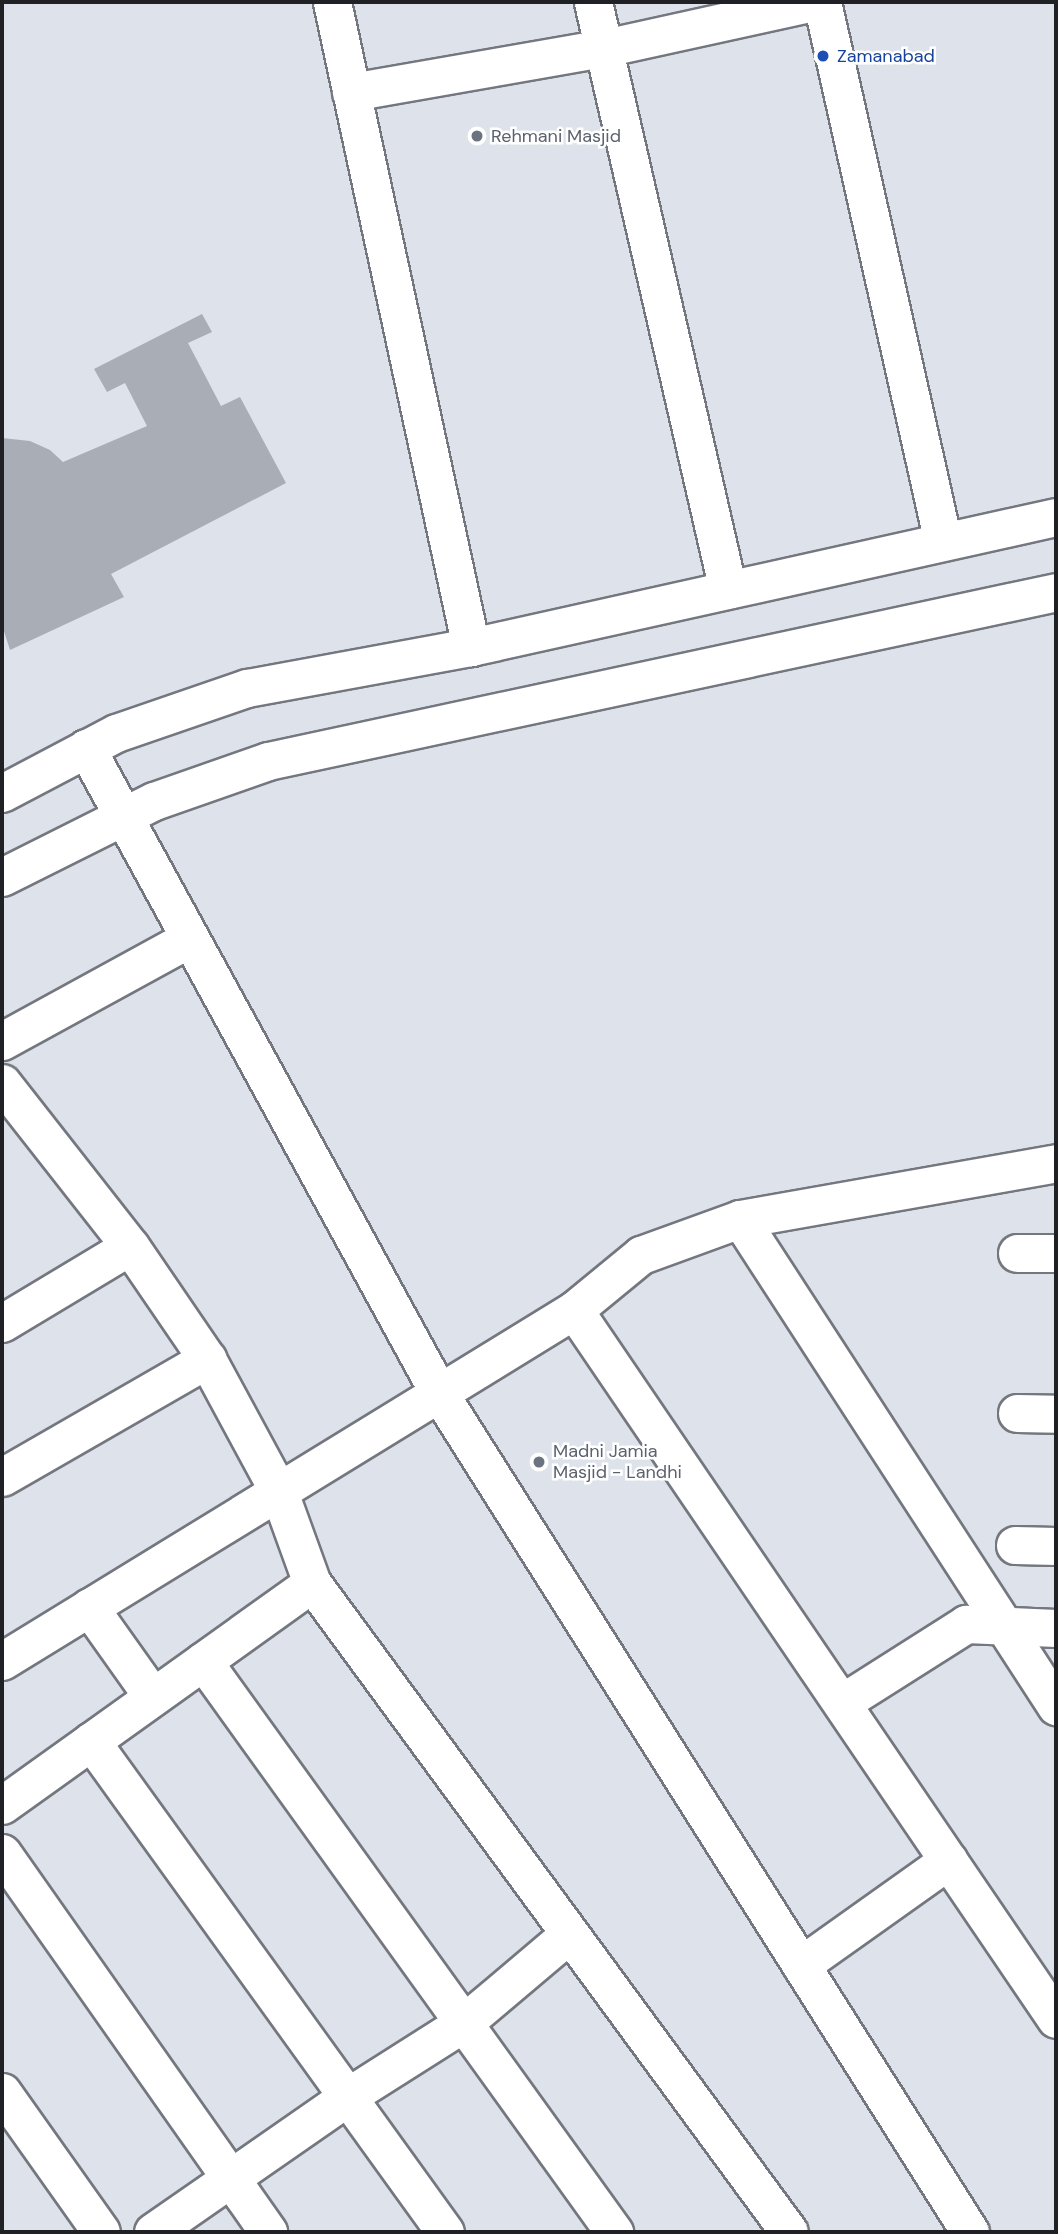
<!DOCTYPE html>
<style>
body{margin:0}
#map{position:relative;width:1058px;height:2234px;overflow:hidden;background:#dee3eb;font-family:"DM Sans",sans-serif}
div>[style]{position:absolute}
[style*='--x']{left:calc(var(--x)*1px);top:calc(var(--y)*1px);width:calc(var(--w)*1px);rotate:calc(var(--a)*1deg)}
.building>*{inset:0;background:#a9adb5}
.roads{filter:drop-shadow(2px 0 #74777f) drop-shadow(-2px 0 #74777f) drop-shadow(0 2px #74777f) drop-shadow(0 -2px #74777f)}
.minor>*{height:37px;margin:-18.5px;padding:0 18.5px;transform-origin:18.5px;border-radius:18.5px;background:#fff}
.dots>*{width:19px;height:19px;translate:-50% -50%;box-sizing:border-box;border:4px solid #fff;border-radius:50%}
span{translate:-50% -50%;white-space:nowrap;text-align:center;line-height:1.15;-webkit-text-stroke:5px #fff;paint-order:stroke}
.transit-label{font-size:18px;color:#164399}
.left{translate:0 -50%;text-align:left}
.worship-label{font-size:18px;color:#5b616d}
.frame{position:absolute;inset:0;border:4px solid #1f2124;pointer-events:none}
</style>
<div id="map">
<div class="building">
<i style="clip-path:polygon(202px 314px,212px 332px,188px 343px,221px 406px,240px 397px,286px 483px,111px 574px,124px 597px,10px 650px,2px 625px,2px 438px,30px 441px,50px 450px,63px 462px,147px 426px,125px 383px,107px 392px,94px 369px)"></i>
</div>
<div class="roads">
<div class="minor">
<i style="--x:332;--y:2;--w:660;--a:77.84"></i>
<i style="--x:593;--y:2;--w:603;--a:77.07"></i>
<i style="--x:822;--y:2;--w:553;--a:77.37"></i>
<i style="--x:351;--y:92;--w:257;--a:-9.9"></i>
<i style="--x:604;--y:48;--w:214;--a:-12.4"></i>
<i style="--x:86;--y:748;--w:735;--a:61.31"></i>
<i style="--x:439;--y:1393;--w:993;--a:57.67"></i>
<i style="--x:2;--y:793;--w:129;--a:-27.8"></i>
<i style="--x:116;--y:733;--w:139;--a:-19"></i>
<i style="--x:247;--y:688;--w:228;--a:-10.4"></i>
<i style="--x:471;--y:647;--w:599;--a:-12.53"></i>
<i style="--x:2;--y:877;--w:170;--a:-26.6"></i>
<i style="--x:154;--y:801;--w:121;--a:-19.3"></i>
<i style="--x:268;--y:761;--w:806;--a:-12.1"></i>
<i style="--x:2;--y:1041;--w:214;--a:-28.7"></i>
<i style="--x:2;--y:1083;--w:207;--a:51.9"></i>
<i style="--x:130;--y:1246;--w:137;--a:55.7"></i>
<i style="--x:207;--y:1359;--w:151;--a:61.6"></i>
<i style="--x:279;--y:1492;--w:97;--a:70.1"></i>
<i style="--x:312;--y:1583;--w:805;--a:53.68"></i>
<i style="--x:740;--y:1219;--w:581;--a:57.02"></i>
<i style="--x:1017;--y:1253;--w:39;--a:0"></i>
<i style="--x:574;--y:1310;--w:857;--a:55.79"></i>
<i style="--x:2;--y:1323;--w:149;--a:-31"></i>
<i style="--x:1017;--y:1413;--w:39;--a:1"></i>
<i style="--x:2;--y:1477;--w:237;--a:-29.9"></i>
<i style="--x:1015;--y:1545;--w:41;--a:1.4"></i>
<i style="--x:89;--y:1607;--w:110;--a:54.6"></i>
<i style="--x:2;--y:1661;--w:671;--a:-31.53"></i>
<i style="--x:574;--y:1310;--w:87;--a:-39.4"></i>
<i style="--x:641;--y:1255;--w:105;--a:-20"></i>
<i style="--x:740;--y:1219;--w:321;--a:-10"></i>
<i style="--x:203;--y:1661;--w:704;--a:54.25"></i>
<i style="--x:843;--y:1702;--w:146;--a:-32.4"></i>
<i style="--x:966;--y:1624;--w:90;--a:2.5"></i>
<i style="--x:91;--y:1741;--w:605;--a:54.21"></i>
<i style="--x:2;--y:1805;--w:381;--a:-35.6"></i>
<i style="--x:2;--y:1853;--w:463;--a:54.9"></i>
<i style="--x:801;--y:1965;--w:181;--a:-35.4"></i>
<i style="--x:2;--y:2092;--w:171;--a:54.7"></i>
<i style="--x:153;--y:2232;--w:240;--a:-34.8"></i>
<i style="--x:350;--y:2095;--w:136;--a:-32.4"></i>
<i style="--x:465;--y:2022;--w:136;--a:-40.2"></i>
</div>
</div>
<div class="dots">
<i style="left:823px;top:56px;background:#1a4fb4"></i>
<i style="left:477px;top:136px;background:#6b7280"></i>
<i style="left:539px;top:1462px;background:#6b7280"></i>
</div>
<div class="transit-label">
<span class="left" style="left:837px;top:56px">Zamanabad</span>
</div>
<div class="worship-label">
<span class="left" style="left:491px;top:136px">Rehmani Masjid</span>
<span class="left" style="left:553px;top:1462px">Madni Jamia<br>Masjid - Landhi</span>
</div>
<div class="frame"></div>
</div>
